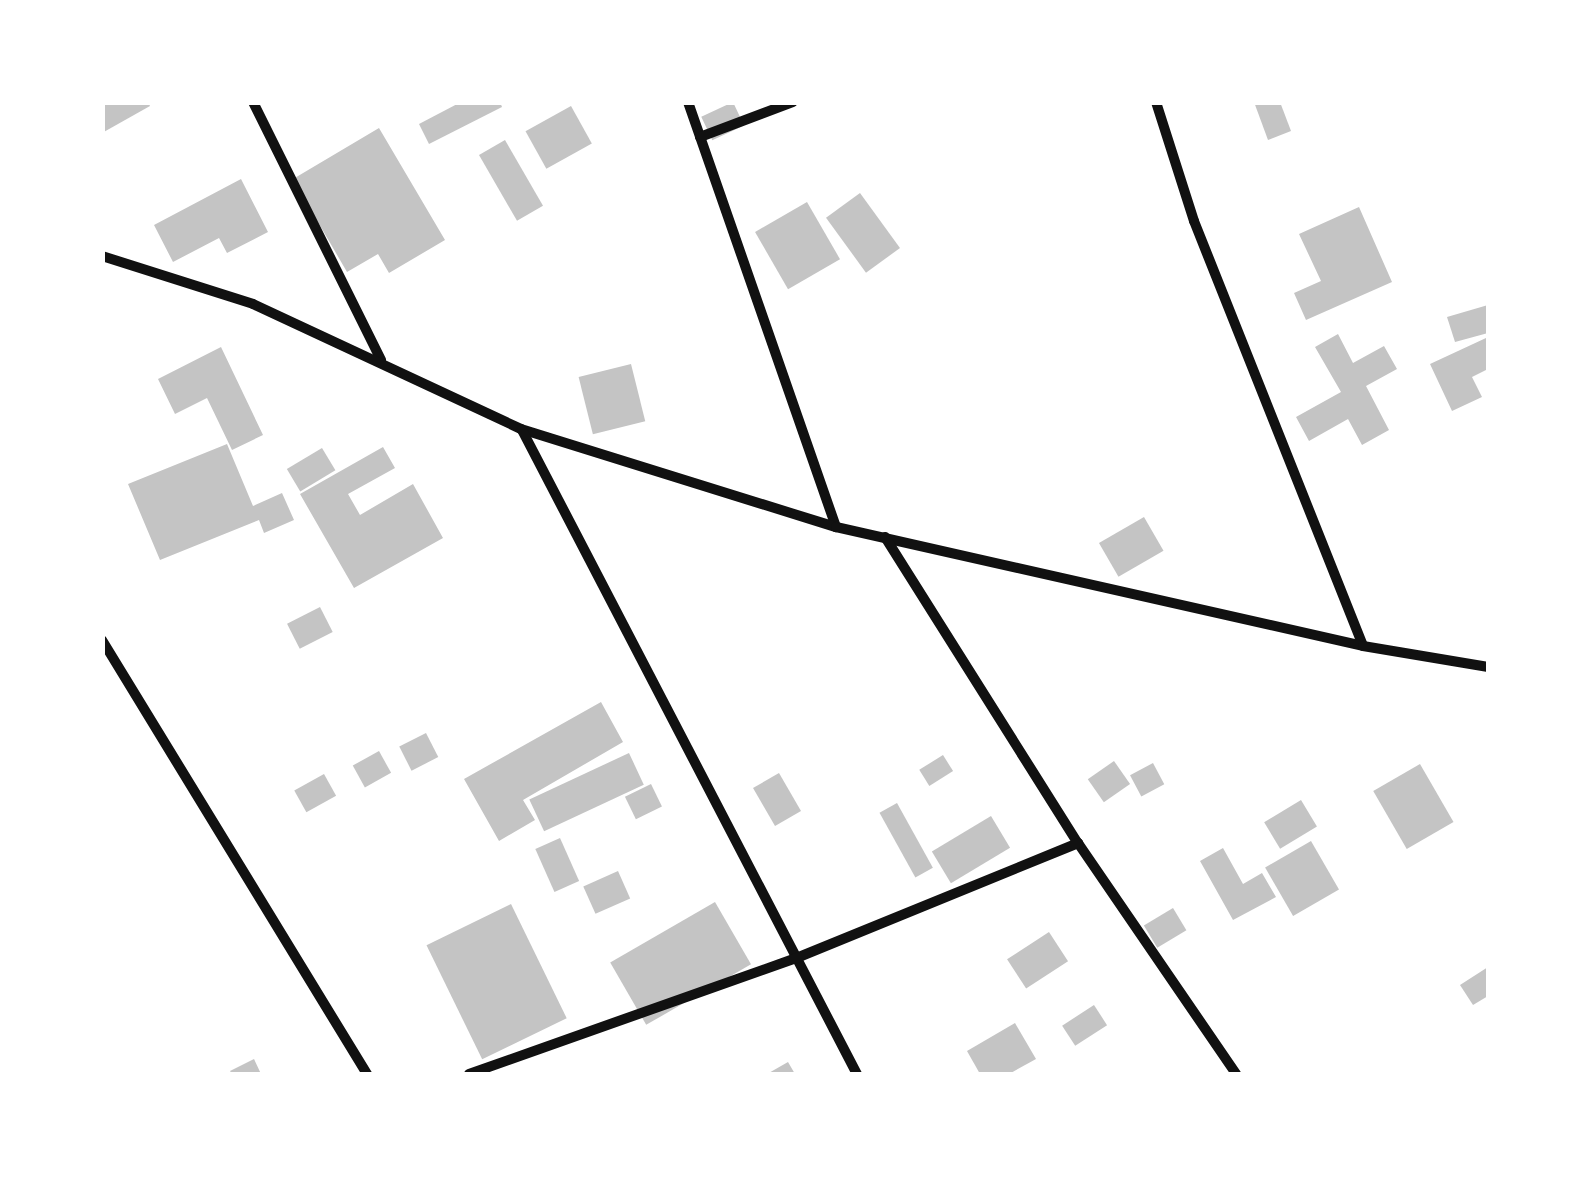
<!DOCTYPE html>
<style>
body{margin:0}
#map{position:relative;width:1591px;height:1177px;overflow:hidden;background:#fff;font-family:"PT Sans",sans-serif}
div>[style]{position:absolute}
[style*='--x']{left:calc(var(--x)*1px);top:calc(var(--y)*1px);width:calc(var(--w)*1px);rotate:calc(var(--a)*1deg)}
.building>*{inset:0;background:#c4c4c4;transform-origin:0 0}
.minor>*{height:10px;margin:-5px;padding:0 5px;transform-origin:5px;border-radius:5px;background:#111}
span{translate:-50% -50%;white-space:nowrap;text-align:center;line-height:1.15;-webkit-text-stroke:10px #fff;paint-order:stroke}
.frame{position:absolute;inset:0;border:105px solid #fff;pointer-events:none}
</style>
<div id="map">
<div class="building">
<i style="clip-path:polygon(148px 102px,150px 106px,102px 133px,102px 104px)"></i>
<i style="clip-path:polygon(461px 102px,500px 102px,502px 107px,429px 144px,419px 124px)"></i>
<i style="left:733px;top:102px;width:26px;height:35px;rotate:65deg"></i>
<i style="clip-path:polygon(1254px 102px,1280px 102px,1291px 131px,1268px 140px)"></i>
<i style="left:571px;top:106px;width:43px;height:52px;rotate:61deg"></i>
<i style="clip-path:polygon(379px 128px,445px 240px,389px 273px,378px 254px,347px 272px,293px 179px)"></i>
<i style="left:505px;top:140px;width:76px;height:30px;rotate:60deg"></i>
<i style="clip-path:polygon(241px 179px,268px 232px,227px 253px,219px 238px,173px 262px,154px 225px)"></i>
<i style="left:860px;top:193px;width:68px;height:42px;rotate:54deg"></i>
<i style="left:807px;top:202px;width:66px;height:60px;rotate:60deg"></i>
<i style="clip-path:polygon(1359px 207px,1392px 282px,1306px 320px,1294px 293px,1321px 281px,1299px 234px)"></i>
<i style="clip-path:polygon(1488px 305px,1488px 333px,1455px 342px,1447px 317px)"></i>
<i style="clip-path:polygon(1338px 334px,1353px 363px,1384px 346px,1397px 369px,1366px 386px,1389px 430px,1362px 445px,1348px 419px,1309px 441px,1296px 417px,1341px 392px,1315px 347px)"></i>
<i style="clip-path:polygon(1486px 338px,1488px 369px,1472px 377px,1482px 397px,1452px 411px,1430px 364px)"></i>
<i style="clip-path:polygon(221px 347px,263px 435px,232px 450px,207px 398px,175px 414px,158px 379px)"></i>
<i style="left:631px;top:364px;width:59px;height:54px;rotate:76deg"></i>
<i style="clip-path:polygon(227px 444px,253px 506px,282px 493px,294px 520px,264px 533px,259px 520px,160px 560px,128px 484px)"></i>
<i style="clip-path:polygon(383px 447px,395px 468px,348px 494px,360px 515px,413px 484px,443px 538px,354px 588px,300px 494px)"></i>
<i style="left:322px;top:448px;width:26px;height:41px;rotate:59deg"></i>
<i style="left:1144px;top:517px;width:39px;height:52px;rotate:60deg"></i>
<i style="left:320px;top:607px;width:28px;height:37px;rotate:63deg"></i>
<i style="clip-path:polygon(601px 702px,623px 742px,523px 800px,535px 820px,499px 841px,464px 779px)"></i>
<i style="left:426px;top:733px;width:27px;height:30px;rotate:63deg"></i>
<i style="left:379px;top:751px;width:25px;height:30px;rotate:61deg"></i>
<i style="left:629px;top:753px;width:35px;height:110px;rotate:65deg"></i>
<i style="left:943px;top:755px;width:19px;height:28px;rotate:58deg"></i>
<i style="left:1114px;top:761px;width:28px;height:32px;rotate:55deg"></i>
<i style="left:1153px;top:763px;width:24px;height:26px;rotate:62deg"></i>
<i style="left:1420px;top:764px;width:67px;height:54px;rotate:60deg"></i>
<i style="left:779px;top:773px;width:44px;height:30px;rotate:60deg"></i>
<i style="left:324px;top:774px;width:25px;height:34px;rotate:61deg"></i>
<i style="left:651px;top:784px;width:25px;height:29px;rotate:64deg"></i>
<i style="left:1301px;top:800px;width:31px;height:43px;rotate:59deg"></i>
<i style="left:897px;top:803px;width:74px;height:20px;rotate:61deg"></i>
<i style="left:991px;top:816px;width:37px;height:69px;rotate:59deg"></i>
<i style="left:560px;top:838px;width:47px;height:27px;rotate:66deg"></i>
<i style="left:1311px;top:841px;width:56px;height:53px;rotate:60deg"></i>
<i style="clip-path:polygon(1223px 848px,1243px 884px,1262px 873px,1276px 897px,1233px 920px,1200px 861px)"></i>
<i style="left:618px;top:871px;width:30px;height:38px;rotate:66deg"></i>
<i style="left:715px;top:902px;width:72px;height:121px;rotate:60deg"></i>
<i style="left:511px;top:904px;width:127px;height:94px;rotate:64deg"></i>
<i style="left:1173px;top:908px;width:26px;height:34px;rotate:59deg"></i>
<i style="left:1049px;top:932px;width:35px;height:50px;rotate:57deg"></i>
<i style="clip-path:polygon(1488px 967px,1488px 996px,1473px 1005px,1460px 985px)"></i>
<i style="left:1094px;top:1005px;width:24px;height:38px;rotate:57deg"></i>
<i style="clip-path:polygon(1015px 1023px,1036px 1059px,1009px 1074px,980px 1074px,967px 1051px)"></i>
<i style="clip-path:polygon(254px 1059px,261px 1074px,232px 1074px,230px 1071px)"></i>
<i style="clip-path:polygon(788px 1062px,795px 1074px,767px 1074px)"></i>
</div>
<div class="minor">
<i style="--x:253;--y:102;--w:288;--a:63.6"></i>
<i style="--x:688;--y:102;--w:450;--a:70.8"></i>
<i style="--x:1156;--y:102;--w:125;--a:72.3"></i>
<i style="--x:1194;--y:221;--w:457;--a:68.3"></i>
<i style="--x:700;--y:137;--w:99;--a:-20.6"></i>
<i style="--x:102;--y:256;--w:158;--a:17.6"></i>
<i style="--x:253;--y:304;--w:296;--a:25"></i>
<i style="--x:521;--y:429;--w:330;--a:17.3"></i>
<i style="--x:836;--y:527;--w:540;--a:12.72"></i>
<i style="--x:1363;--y:646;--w:127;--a:9.5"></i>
<i style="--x:522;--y:430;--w:726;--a:62.52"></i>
<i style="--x:885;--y:537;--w:362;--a:57.8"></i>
<i style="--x:1078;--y:843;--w:280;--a:55.6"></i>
<i style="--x:102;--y:640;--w:509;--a:58.59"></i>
<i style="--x:469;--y:1074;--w:345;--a:-19.5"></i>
<i style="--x:794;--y:959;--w:307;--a:-22.2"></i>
</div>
<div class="frame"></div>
</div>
